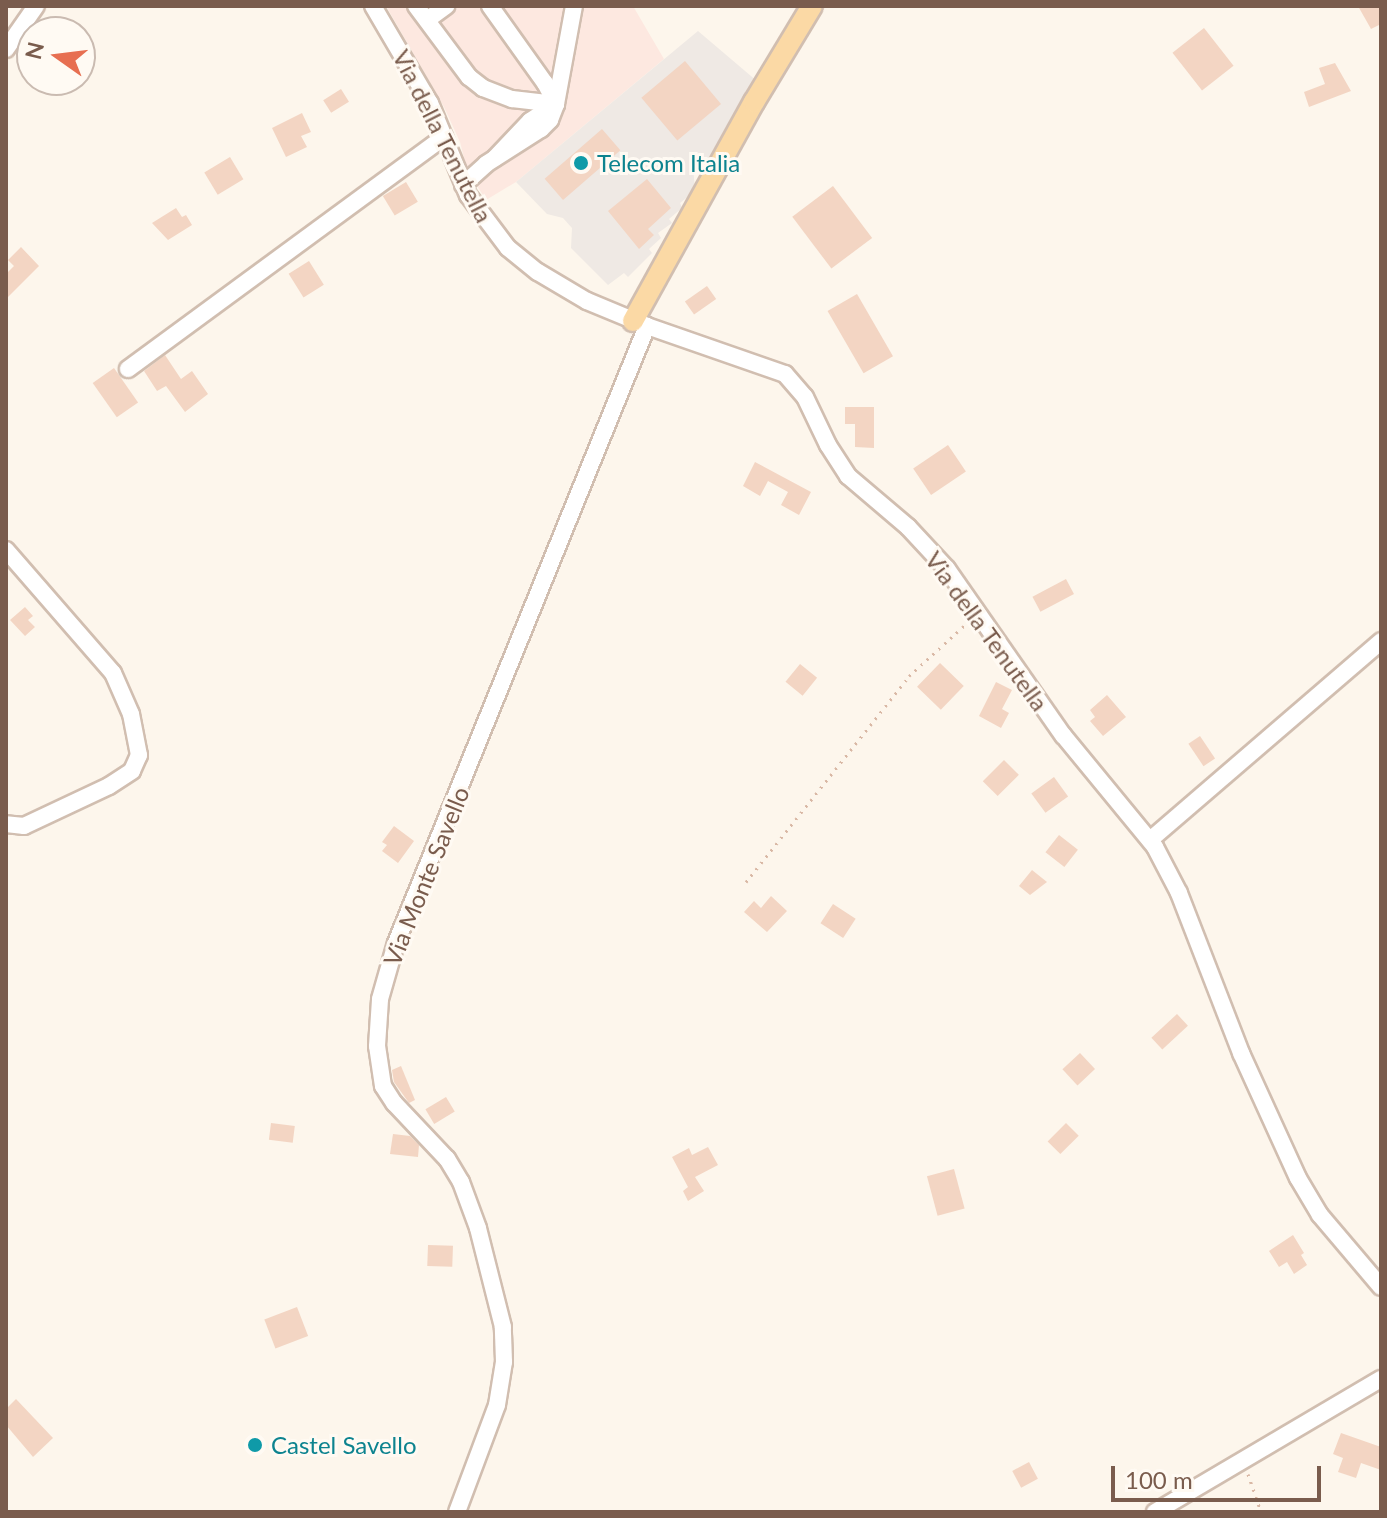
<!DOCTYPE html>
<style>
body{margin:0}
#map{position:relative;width:1387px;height:1518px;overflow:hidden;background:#fdf6ec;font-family:Lato,sans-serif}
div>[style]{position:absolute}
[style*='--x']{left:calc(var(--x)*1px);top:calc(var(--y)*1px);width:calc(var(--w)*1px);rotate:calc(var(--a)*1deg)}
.commercial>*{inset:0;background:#fde8e0}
.industrial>*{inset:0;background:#efe9e4}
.building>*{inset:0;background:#f3d5c3;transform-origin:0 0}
.path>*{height:3px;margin-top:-1.5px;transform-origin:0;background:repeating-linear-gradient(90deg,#d9b8a5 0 2px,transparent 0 8px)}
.roads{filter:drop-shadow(2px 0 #d1beb0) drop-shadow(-2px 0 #d1beb0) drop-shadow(0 2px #d1beb0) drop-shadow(0 -2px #d1beb0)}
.minor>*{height:16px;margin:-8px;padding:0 8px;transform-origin:8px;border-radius:8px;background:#fff}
.major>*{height:20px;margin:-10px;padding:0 10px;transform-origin:10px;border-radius:10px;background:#fbd9a5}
.dots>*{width:22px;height:22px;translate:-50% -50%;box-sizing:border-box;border:4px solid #fffaf3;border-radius:50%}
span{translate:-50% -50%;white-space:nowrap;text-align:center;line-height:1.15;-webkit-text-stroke:6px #fffaf3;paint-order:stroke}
.street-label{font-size:24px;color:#7a5c4d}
.culture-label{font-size:24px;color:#0d838f}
.left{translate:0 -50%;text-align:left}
.frame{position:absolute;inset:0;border:8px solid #7a5c4d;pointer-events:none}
.north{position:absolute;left:16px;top:16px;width:80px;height:80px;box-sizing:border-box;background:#fffaf3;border:2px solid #cabbb1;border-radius:50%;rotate:284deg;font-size:22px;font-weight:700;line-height:32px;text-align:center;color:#7a5c4d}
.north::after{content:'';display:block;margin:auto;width:28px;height:36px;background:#e76f51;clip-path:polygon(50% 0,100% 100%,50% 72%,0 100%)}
.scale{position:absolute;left:1111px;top:1466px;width:210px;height:36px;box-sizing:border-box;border:4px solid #7a5c4d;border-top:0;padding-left:10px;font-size:24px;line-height:28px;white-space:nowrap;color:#7a5c4d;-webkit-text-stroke:6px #fffaf3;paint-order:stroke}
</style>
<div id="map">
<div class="commercial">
<i style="clip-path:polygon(386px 6px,633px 6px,664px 59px,516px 182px,486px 200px,467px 170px,460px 142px,444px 107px)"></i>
</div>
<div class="industrial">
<i style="clip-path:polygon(698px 31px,758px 82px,709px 168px,702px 163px,693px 165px,695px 191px,680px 203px,682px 208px,669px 219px,672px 223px,658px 233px,661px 238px,649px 249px,652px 253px,628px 277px,624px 273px,608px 285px,571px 248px,572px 228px,563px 218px,547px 214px,516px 182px)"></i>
</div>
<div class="building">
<i style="clip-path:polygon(1358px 6px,1381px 6px,1381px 24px,1371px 29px)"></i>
<i style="left:1204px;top:28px;width:48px;height:40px;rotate:52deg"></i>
<i style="left:685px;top:61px;width:56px;height:57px;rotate:50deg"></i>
<i style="clip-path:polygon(1335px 63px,1351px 91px,1309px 107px,1304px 92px,1325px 84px,1319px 68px)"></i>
<i style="left:341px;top:89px;width:15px;height:21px;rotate:58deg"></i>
<i style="clip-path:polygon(302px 113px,311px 132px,301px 136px,307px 147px,286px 157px,272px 128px)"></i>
<i style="left:602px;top:129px;width:28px;height:76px;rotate:49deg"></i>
<i style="left:230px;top:157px;width:26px;height:30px;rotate:59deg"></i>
<i style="clip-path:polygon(647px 179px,671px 208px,648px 229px,654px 235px,639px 249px,608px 211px)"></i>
<i style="left:406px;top:182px;width:23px;height:27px;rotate:59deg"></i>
<i style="left:833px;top:186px;width:65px;height:51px;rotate:53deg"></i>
<i style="clip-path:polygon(176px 208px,182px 217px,186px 215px,192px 225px,168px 240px,152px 223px)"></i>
<i style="clip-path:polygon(21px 247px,39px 266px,6px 299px,6px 274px,14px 266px,8px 260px)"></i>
<i style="left:309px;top:261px;width:28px;height:24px;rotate:58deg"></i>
<i style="left:707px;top:286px;width:16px;height:27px;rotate:55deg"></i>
<i style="left:857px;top:294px;width:72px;height:34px;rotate:60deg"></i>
<i style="clip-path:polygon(165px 355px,181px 379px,192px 371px,208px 394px,185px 412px,166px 386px,157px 391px,144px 371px)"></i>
<i style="left:114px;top:368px;width:42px;height:26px;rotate:55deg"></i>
<i style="clip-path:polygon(845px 407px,874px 407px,874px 448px,855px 447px,855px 424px,845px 424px)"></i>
<i style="left:948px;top:445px;width:32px;height:42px;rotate:56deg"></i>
<i style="clip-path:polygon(755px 462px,811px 492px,799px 515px,781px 505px,788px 492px,768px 481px,760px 496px,743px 486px)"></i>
<i style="left:1066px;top:579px;width:17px;height:38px;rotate:62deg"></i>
<i style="clip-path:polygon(25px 607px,33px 616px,28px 620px,35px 627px,25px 636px,10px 620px)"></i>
<i style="left:940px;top:663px;width:33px;height:33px;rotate:44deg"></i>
<i style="left:800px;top:664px;width:22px;height:23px;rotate:39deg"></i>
<i style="clip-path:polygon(996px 682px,1012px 690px,1002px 709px,1009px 713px,1001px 728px,979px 716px)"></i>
<i style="clip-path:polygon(1107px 695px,1126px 717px,1103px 736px,1090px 721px,1095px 717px,1090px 710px)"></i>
<i style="left:1200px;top:736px;width:27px;height:14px;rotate:56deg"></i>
<i style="left:1004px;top:760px;width:21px;height:30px;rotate:45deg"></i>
<i style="left:1054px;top:777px;width:24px;height:28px;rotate:54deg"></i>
<i style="clip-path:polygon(394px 826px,414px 841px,398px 863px,382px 851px,387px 845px,382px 842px)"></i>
<i style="left:1059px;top:835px;width:24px;height:22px;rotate:38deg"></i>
<i style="clip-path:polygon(1032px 870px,1047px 882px,1030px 895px,1019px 886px)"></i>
<i style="clip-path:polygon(771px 896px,787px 911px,767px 932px,744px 912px,754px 901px,761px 908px)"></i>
<i style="left:833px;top:904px;width:27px;height:23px;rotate:33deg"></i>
<i style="left:1177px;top:1014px;width:16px;height:35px;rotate:47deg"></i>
<i style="left:1080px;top:1053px;width:22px;height:24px;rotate:47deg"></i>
<i style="clip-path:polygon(401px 1066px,415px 1100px,409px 1103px,394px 1082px,392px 1070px)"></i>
<i style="left:446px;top:1097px;width:17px;height:24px;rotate:59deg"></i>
<i style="left:271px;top:1123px;width:24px;height:17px;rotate:7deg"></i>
<i style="left:1066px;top:1123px;width:18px;height:26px;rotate:45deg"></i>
<i style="clip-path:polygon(393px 1134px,410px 1136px,419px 1145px,418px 1157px,390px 1154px)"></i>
<i style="clip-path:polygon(708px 1147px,718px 1165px,695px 1177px,704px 1191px,688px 1201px,683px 1191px,688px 1187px,672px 1157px,689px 1148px,692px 1155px)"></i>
<i style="left:954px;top:1169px;width:41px;height:28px;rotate:75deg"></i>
<i style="clip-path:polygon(1293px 1235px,1304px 1253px,1301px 1255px,1307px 1265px,1294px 1274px,1287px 1262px,1279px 1267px,1269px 1251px)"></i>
<i style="left:428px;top:1245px;width:25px;height:21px;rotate:2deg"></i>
<i style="left:297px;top:1307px;width:31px;height:35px;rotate:69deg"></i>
<i style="clip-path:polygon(16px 1399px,53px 1438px,33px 1457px,6px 1425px,6px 1409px)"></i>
<i style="clip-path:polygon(1341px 1433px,1381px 1447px,1381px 1470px,1361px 1463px,1356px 1478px,1338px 1472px,1343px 1458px,1333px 1454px)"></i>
<i style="left:1029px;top:1462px;width:19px;height:19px;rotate:62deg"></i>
</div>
<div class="path">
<i style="--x:746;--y:882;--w:263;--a:-51.6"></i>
<i style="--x:909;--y:676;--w:77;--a:-42.4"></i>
<i style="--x:1248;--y:1474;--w:40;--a:71.1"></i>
</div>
<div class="roads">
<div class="minor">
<i style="--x:373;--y:6;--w:113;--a:59.6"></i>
<i style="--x:430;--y:103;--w:100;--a:67.6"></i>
<i style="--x:468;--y:195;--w:66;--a:53"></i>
<i style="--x:508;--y:248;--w:38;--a:39"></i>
<i style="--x:538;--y:272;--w:57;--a:30.6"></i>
<i style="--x:587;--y:301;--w:65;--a:22.6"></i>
<i style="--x:647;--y:326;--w:146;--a:19.2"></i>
<i style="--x:785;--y:374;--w:30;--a:49"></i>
<i style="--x:805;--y:397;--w:53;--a:64.4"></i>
<i style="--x:828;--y:445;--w:37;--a:57"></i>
<i style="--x:848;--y:476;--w:79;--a:40.4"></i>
<i style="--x:908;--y:527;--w:57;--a:47.1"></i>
<i style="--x:947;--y:569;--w:203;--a:55.1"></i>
<i style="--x:1063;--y:735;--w:145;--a:50.6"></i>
<i style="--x:1155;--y:847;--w:52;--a:62.4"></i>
<i style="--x:1179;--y:893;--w:172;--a:68.8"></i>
<i style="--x:1241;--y:1053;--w:137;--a:65.5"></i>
<i style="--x:1298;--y:1178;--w:43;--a:59.3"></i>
<i style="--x:1320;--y:1215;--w:94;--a:49.7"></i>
<i style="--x:416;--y:6;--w:89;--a:53.3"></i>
<i style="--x:469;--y:77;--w:18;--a:38"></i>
<i style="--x:483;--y:88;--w:31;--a:21"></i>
<i style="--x:512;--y:99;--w:44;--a:6.5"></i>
<i style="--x:490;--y:6;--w:95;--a:54.5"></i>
<i style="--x:545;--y:83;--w:24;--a:62"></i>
<i style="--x:427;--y:20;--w:24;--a:-36"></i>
<i style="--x:6;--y:49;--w:52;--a:-55.1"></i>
<i style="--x:556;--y:104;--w:100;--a:-79.6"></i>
<i style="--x:463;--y:185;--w:31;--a:-42"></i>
<i style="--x:486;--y:164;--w:65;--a:-32.5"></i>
<i style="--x:541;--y:129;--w:13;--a:-45"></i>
<i style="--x:550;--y:120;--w:17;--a:-69"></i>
<i style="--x:556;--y:104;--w:31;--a:147"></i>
<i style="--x:530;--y:121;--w:51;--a:133.4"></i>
<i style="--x:128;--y:369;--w:392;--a:-36.3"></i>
<i style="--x:6;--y:550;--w:163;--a:49"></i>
<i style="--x:113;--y:673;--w:45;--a:66.3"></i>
<i style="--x:131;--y:714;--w:42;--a:79"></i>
<i style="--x:139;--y:755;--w:17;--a:114"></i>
<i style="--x:132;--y:771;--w:27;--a:147"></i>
<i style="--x:109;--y:786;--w:94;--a:154.8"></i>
<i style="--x:24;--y:826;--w:18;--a:-174"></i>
<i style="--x:1150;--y:840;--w:305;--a:-40.7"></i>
<i style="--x:457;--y:1512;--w:114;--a:-69.5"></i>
<i style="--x:497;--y:1405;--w:44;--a:-80.8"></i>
<i style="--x:504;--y:1362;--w:35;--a:-92"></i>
<i style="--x:503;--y:1327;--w:102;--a:-104.2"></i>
<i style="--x:478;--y:1228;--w:49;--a:-110.3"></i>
<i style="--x:461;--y:1182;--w:27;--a:-121"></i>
<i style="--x:447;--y:1159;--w:77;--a:-133.4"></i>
<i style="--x:394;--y:1103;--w:20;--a:-123"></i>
<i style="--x:383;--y:1086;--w:40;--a:-98.5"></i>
<i style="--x:377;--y:1046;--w:47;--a:-86.3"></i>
<i style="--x:380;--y:999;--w:58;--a:-74.1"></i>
<i style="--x:396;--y:943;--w:666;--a:-67.86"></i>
<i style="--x:1155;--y:1512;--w:262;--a:-30.5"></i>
</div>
<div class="major">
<i style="--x:633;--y:321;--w:250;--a:-61.1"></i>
<i style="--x:754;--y:102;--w:112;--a:-58.9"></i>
</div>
</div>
<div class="dots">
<i style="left:581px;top:163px;background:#0f9aa8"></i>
<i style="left:255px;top:1445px;background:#0f9aa8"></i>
</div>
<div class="street-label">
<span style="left:443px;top:136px;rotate:63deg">Via della Tenutella</span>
<span style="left:987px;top:631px;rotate:54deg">Via della Tenutella</span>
<span style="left:426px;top:876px;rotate:-68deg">Via Monte Savello</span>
</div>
<div class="culture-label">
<span class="left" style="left:597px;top:163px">Telecom Italia</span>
<span class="left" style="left:271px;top:1445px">Castel Savello</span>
</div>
<div class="frame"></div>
<div class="north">N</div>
<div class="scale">100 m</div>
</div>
